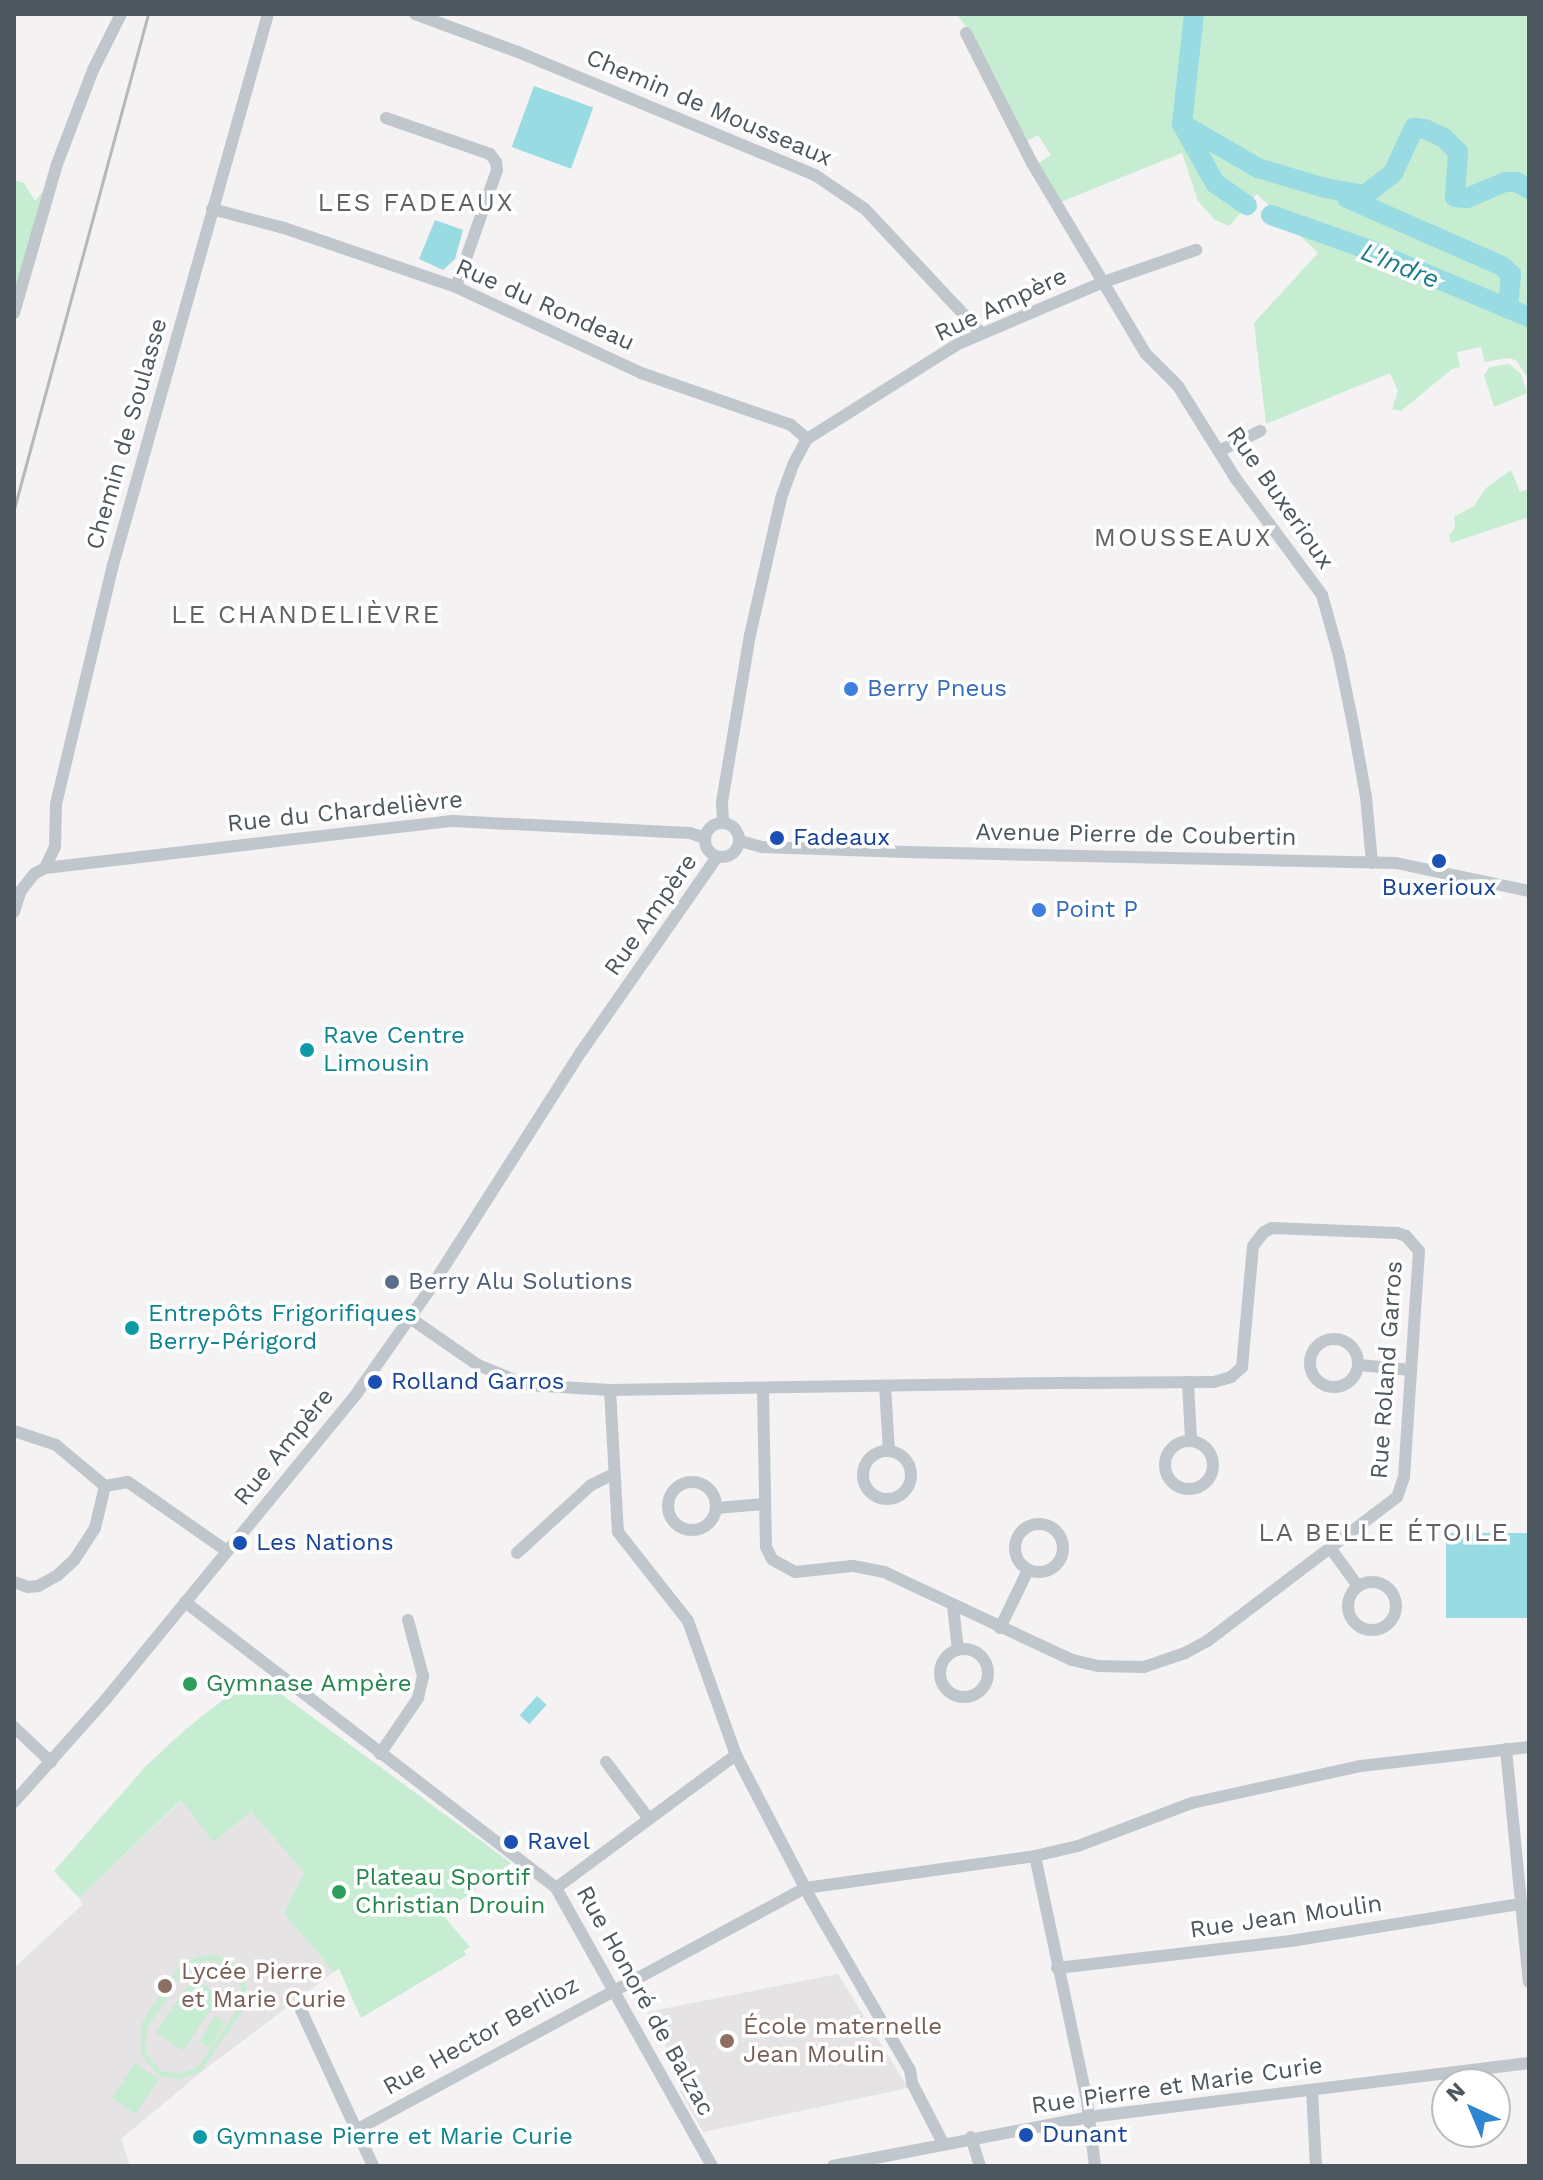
<!DOCTYPE html>
<meta charset="utf-8">
<style>
body{margin:0}
#map{position:relative;width:1543px;height:2180px;overflow:hidden;background:#f4f2f2;font-family:"Work Sans",sans-serif}
div>[style]{position:absolute}
[style*='--x']{left:calc(var(--x)*1px);top:calc(var(--y)*1px);width:calc(var(--w)*1px);rotate:calc(var(--a)*1deg)}
.education>*{inset:0;background:#e5e3e3}
.green>*{inset:0;background:#c6ecd1;transform-origin:0 0}
.water>*{inset:0;background:#98dbe3;transform-origin:0 0}
.river>*{height:20px;margin:-10px;padding:0 10px;transform-origin:10px;border-radius:10px;background:#98dbe3}
.minor>*{height:12px;margin:-6px;padding:0 6px;transform-origin:6px;border-radius:6px;background:#bfc7cd}
.minor>.ring{margin:-6px;padding:0;box-sizing:content-box;background:none;border:12px solid #bfc7cd;border-radius:50%}
.rail>*{height:3px;margin:-1.5px;padding:0 1.5px;transform-origin:1.5px;border-radius:1.5px;background:#b5b8bb}
.dots>*{width:22px;height:22px;translate:-50% -50%;box-sizing:border-box;border:4px solid #fff;border-radius:50%}
span{translate:-50% -50%;white-space:nowrap;text-align:center;line-height:1.15;-webkit-text-stroke:7px #fff;paint-order:stroke}
.street-label{font-size:24px;color:#4c575d}
.shop-label{font-size:24px;color:#366cbe}
.left{translate:0 -50%;text-align:left}
.transit-label{font-size:24px;color:#164399}
.culture-label{font-size:24px;color:#0d838f}
.service-label{font-size:24px;color:#4e5e75}
.leisure-label{font-size:24px;color:#27864d}
.education-label{font-size:24px;color:#785e54}
.neighbourhood-label{font-size:26px;color:#5f6366;letter-spacing:2px}
.water-label{font-size:26px;color:#1b7d8a;font-style:italic}
.frame{position:absolute;inset:0;border:16px solid #4c575d;pointer-events:none}
.north{position:absolute;left:1431px;top:2068px;width:80px;height:80px;box-sizing:border-box;background:#fff;border:2px solid #b7bcbe;border-radius:50%;rotate:316deg;font-size:22px;font-weight:700;line-height:32px;text-align:center;color:#4c575d}
.north::after{content:'';display:block;margin:auto;width:28px;height:36px;background:#2e85d1;clip-path:polygon(50% 0,100% 100%,50% 72%,0 100%)}
</style>
<div id="map">
<div class="education">
<i style="clip-path:polygon(182px 1800px,251px 1812px,304px 1872px,284px 1914px,334px 1972px,204px 2070px,121px 2139px,130px 2166px,14px 2166px,14px 1968px,83px 1904px,79px 1898px)"></i>
<i style="clip-path:polygon(838px 1974px,908px 2088px,703px 2132px,680px 2091px,688px 2089px,647px 2012px)"></i>
</div>
<div class="green">
<i style="clip-path:polygon(956px 14px,1529px 14px,1529px 380px,1516px 360px,1507px 358px,1485px 362px,1481px 347px,1457px 352px,1460px 367px,1452px 369px,1401px 411px,1392px 409px,1398px 391px,1390px 373px,1266px 424px,1254px 323px,1318px 253px,1257px 194px,1229px 226px,1215px 220px,1198px 201px,1182px 153px,1058px 203px,1037px 164px,1051px 155px,1038px 135px,1025px 142px,971px 32px)"></i>
<i style="clip-path:polygon(14px 180px,24px 183px,35px 201px,43px 191px,14px 299px)"></i>
<i style="clip-path:polygon(1509px 364px,1521px 374px,1527px 393px,1494px 407px,1484px 375px,1490px 367px)"></i>
<i style="clip-path:polygon(1511px 470px,1520px 492px,1529px 489px,1529px 517px,1451px 543px,1449px 535px,1455px 528px,1454px 517px,1474px 506px,1486px 488px)"></i>
<i style="clip-path:polygon(255px 1675px,511px 1863px,442px 1914px,470px 1947px,464px 1951px,466px 1955px,361px 2018px,339px 1969px,334px 1972px,284px 1914px,304px 1872px,251px 1812px,213px 1842px,181px 1800px,79px 1898px,54px 1871px,146px 1766px,186px 1729px)"></i>
<i style="clip-path:polygon(evenodd,215px 1955px,231px 1962px,242px 1974px,247px 1990px,244px 2009px,201px 2071px,180px 2079px,159px 2076px,141px 2055px,141px 2024px,178px 1968px,197px 1957px,215px 1955px,206px 1960px,223px 1963px,235px 1973px,241px 1987px,240px 2006px,198px 2067px,180px 2074px,161px 2071px,145px 2053px,147px 2028px,184px 1971px,206px 1960px)"></i>
<i style="left:193px;top:1978px;width:32px;height:66px;rotate:34deg"></i>
<i style="left:215px;top:2016px;width:12px;height:30px;rotate:31deg"></i>
<i style="left:135px;top:2063px;width:29px;height:42px;rotate:34deg"></i>
</div>
<div class="water">
<i style="left:534px;top:86px;width:63px;height:65px;rotate:20deg"></i>
<i style="clip-path:polygon(435px 220px,463px 230px,455px 259px,443px 270px,419px 259px)"></i>
<i style="left:1529px;top:1533px;width:85px;height:83px;rotate:90deg"></i>
<i style="left:537px;top:1696px;width:13px;height:26px;rotate:42deg"></i>
</div>
<div class="river">
<i style="--x:1194;--y:14;--w:111;--a:96.2"></i>
<i style="--x:1182;--y:124;--w:68;--a:60.8"></i>
<i style="--x:1215;--y:183;--w:39;--a:35"></i>
<i style="--x:1182;--y:124;--w:88;--a:30.1"></i>
<i style="--x:1258;--y:168;--w:70;--a:16.6"></i>
<i style="--x:1325;--y:188;--w:41;--a:9.9"></i>
<i style="--x:1365;--y:195;--w:36;--a:-38"></i>
<i style="--x:1393;--y:173;--w:50;--a:-65"></i>
<i style="--x:1414;--y:128;--w:11;--a:5"></i>
<i style="--x:1425;--y:129;--w:21;--a:25"></i>
<i style="--x:1444;--y:138;--w:20;--a:45"></i>
<i style="--x:1458;--y:152;--w:45;--a:93.8"></i>
<i style="--x:1455;--y:197;--w:12;--a:5"></i>
<i style="--x:1467;--y:198;--w:41;--a:-22.8"></i>
<i style="--x:1505;--y:182;--w:12;--a:0"></i>
<i style="--x:1517;--y:182;--w:14;--a:30"></i>
<i style="--x:1347;--y:198;--w:169;--a:23.7"></i>
<i style="--x:1502;--y:266;--w:12;--a:42"></i>
<i style="--x:1511;--y:274;--w:35;--a:95"></i>
<i style="--x:1271;--y:215;--w:102;--a:19.5"></i>
<i style="--x:1367;--y:249;--w:176;--a:22.8"></i>
</div>
<div class="minor">
<i style="--x:415;--y:14;--w:110;--a:20.3"></i>
<i style="--x:518;--y:52;--w:321;--a:22.5"></i>
<i style="--x:815;--y:175;--w:60;--a:34.2"></i>
<i style="--x:865;--y:209;--w:170;--a:46.9"></i>
<i style="--x:966;--y:33;--w:146;--a:63.1"></i>
<i style="--x:1032;--y:163;--w:222;--a:59.2"></i>
<i style="--x:1146;--y:354;--w:45;--a:45"></i>
<i style="--x:1178;--y:386;--w:110;--a:58.1"></i>
<i style="--x:1236;--y:479;--w:144;--a:53.4"></i>
<i style="--x:1322;--y:595;--w:63;--a:74.4"></i>
<i style="--x:1339;--y:656;--w:69;--a:78.4"></i>
<i style="--x:1353;--y:724;--w:74;--a:79.9"></i>
<i style="--x:1366;--y:797;--w:66;--a:84.8"></i>
<i style="--x:386;--y:118;--w:110;--a:19.1"></i>
<i style="--x:490;--y:154;--w:10;--a:53"></i>
<i style="--x:496;--y:162;--w:8;--a:83"></i>
<i style="--x:497;--y:170;--w:124;--a:109.3"></i>
<i style="--x:212;--y:209;--w:74;--a:14.8"></i>
<i style="--x:284;--y:228;--w:182;--a:18.9"></i>
<i style="--x:456;--y:287;--w:204;--a:24.9"></i>
<i style="--x:641;--y:373;--w:159;--a:19.1"></i>
<i style="--x:791;--y:425;--w:21;--a:41"></i>
<i style="--x:14;--y:313;--w:155;--a:-73.9"></i>
<i style="--x:57;--y:164;--w:101;--a:-69"></i>
<i style="--x:93;--y:70;--w:63;--a:-63.4"></i>
<i style="--x:1219;--y:451;--w:46;--a:-26"></i>
<i style="--x:723;--y:822;--w:20;--a:-93"></i>
<i style="--x:722;--y:802;--w:169;--a:-80.5"></i>
<i style="--x:750;--y:635;--w:140;--a:-77.2"></i>
<i style="--x:781;--y:498;--w:37;--a:-70"></i>
<i style="--x:794;--y:463;--w:27;--a:-62"></i>
<i style="--x:807;--y:439;--w:178;--a:-32.2"></i>
<i style="--x:958;--y:344;--w:155;--a:-23.1"></i>
<i style="--x:1101;--y:283;--w:101;--a:-19.2"></i>
<i class="ring" style="left:705px;top:823px;width:22px;height:22px"></i>
<i style="--x:740;--y:841;--w:23;--a:15"></i>
<i style="--x:762;--y:847;--w:144;--a:2"></i>
<i style="--x:906;--y:852;--w:490;--a:1.3"></i>
<i style="--x:1396;--y:863;--w:136;--a:11.9"></i>
<i style="--x:45;--y:868;--w:23;--a:-65"></i>
<i style="--x:55;--y:847;--w:43;--a:-88.7"></i>
<i style="--x:56;--y:804;--w:246;--a:-76.6"></i>
<i style="--x:113;--y:565;--w:572;--a:-74.29"></i>
<i style="--x:14;--y:912;--w:21;--a:-73"></i>
<i style="--x:20;--y:892;--w:23;--a:-52"></i>
<i style="--x:34;--y:874;--w:13;--a:-29"></i>
<i style="--x:45;--y:868;--w:410;--a:-6.6"></i>
<i style="--x:452;--y:821;--w:238;--a:2.9"></i>
<i style="--x:690;--y:833;--w:16;--a:18"></i>
<i style="--x:410;--y:1318;--w:83;--a:34.7"></i>
<i style="--x:478;--y:1365;--w:53;--a:22.2"></i>
<i style="--x:527;--y:1385;--w:83;--a:3.4"></i>
<i style="--x:610;--y:1390;--w:467;--a:-0.9"></i>
<i style="--x:1077;--y:1383;--w:137;--a:-0.4"></i>
<i style="--x:1214;--y:1382;--w:18;--a:-16"></i>
<i style="--x:1231;--y:1377;--w:15;--a:-42"></i>
<i style="--x:1242;--y:1367;--w:121;--a:-84.8"></i>
<i style="--x:1253;--y:1246;--w:18;--a:-52"></i>
<i style="--x:1264;--y:1232;--w:9;--a:-27"></i>
<i style="--x:1272;--y:1228;--w:125;--a:2.3"></i>
<i style="--x:1397;--y:1233;--w:9;--a:18"></i>
<i style="--x:1406;--y:1236;--w:20;--a:49"></i>
<i style="--x:1419;--y:1251;--w:226;--a:93.8"></i>
<i style="--x:1404;--y:1477;--w:21;--a:109"></i>
<i style="--x:1397;--y:1497;--w:238;--a:142.8"></i>
<i style="--x:1207;--y:1641;--w:25;--a:151"></i>
<i style="--x:1185;--y:1653;--w:43;--a:161.1"></i>
<i style="--x:1144;--y:1667;--w:46;--a:-178.8"></i>
<i style="--x:1098;--y:1666;--w:27;--a:-167"></i>
<i style="--x:1072;--y:1660;--w:208;--a:-154.9"></i>
<i style="--x:884;--y:1572;--w:33;--a:-169"></i>
<i style="--x:852;--y:1566;--w:57;--a:174"></i>
<i style="--x:795;--y:1572;--w:26;--a:-151"></i>
<i style="--x:772;--y:1559;--w:13;--a:-117"></i>
<i style="--x:766;--y:1547;--w:159;--a:-91.1"></i>
<i class="ring" style="left:1310px;top:1339px;width:36px;height:36px"></i>
<i style="--x:1359;--y:1365;--w:52;--a:5.5"></i>
<i style="--x:1188;--y:1382;--w:58;--a:87"></i>
<i style="--x:885;--y:1386;--w:65;--a:86.5"></i>
<i style="--x:610;--y:1390;--w:142;--a:86.8"></i>
<i style="--x:618;--y:1532;--w:113;--a:51.8"></i>
<i style="--x:688;--y:1621;--w:142;--a:70.3"></i>
<i style="--x:736;--y:1755;--w:165;--a:62.5"></i>
<i style="--x:812;--y:1901;--w:195;--a:59.9"></i>
<i style="--x:910;--y:2070;--w:13;--a:81"></i>
<i style="--x:912;--y:2083;--w:68;--a:62.7"></i>
<i style="--x:14;--y:1431;--w:44;--a:18.4"></i>
<i style="--x:56;--y:1445;--w:64;--a:39.9"></i>
<i style="--x:105;--y:1486;--w:43;--a:103.4"></i>
<i style="--x:95;--y:1528;--w:38;--a:123"></i>
<i style="--x:74;--y:1560;--w:22;--a:137"></i>
<i style="--x:58;--y:1575;--w:23;--a:151"></i>
<i style="--x:38;--y:1586;--w:10;--a:174"></i>
<i style="--x:28;--y:1587;--w:15;--a:-160"></i>
<i class="ring" style="left:1165px;top:1441px;width:36px;height:36px"></i>
<i class="ring" style="left:863px;top:1451px;width:36px;height:36px"></i>
<i class="ring" style="left:668px;top:1482px;width:36px;height:36px"></i>
<i style="--x:105;--y:1486;--w:23;--a:-10"></i>
<i style="--x:128;--y:1482;--w:121;--a:34.9"></i>
<i style="--x:716;--y:1508;--w:49;--a:-4.7"></i>
<i class="ring" style="left:1015px;top:1524px;width:36px;height:36px"></i>
<i style="--x:1331;--y:1549;--w:46;--a:53.9"></i>
<i style="--x:517;--y:1553;--w:100;--a:-42.6"></i>
<i style="--x:591;--y:1485;--w:25;--a:-26"></i>
<i class="ring" style="left:1348px;top:1582px;width:36px;height:36px"></i>
<i style="--x:185;--y:1602;--w:468;--a:37.6"></i>
<i style="--x:556;--y:1888;--w:319;--a:60.7"></i>
<i style="--x:953;--y:1606;--w:44;--a:83.5"></i>
<i style="--x:1000;--y:1628;--w:64;--a:-64.2"></i>
<i class="ring" style="left:940px;top:1649px;width:36px;height:36px"></i>
<i style="--x:14;--y:1727;--w:51;--a:43.4"></i>
<i style="--x:1506;--y:1749;--w:234;--a:84.4"></i>
<i style="--x:380;--y:1754;--w:68;--a:-55.8"></i>
<i style="--x:418;--y:1698;--w:23;--a:-77"></i>
<i style="--x:423;--y:1676;--w:58;--a:-105"></i>
<i style="--x:606;--y:1762;--w:71;--a:53"></i>
<i style="--x:14;--y:1802;--w:138;--a:-48.2"></i>
<i style="--x:106;--y:1699;--w:396;--a:-50.6"></i>
<i style="--x:357;--y:1393;--w:123;--a:-54.9"></i>
<i style="--x:428;--y:1292;--w:285;--a:-57.5"></i>
<i style="--x:581;--y:1052;--w:238;--a:-55.1"></i>
<i style="--x:1035;--y:1856;--w:250;--a:78"></i>
<i style="--x:1087;--y:2101;--w:65;--a:83"></i>
<i style="--x:556;--y:1888;--w:224;--a:-36.5"></i>
<i style="--x:1057;--y:1968;--w:236;--a:-6.6"></i>
<i style="--x:1291;--y:1941;--w:232;--a:-9.2"></i>
<i style="--x:301;--y:2010;--w:172;--a:65.2"></i>
<i style="--x:1312;--y:2090;--w:76;--a:87"></i>
<i style="--x:356;--y:2130;--w:510;--a:-28.32"></i>
<i style="--x:805;--y:1888;--w:232;--a:-7.9"></i>
<i style="--x:1035;--y:1856;--w:44;--a:-13.1"></i>
<i style="--x:1078;--y:1846;--w:122;--a:-20.7"></i>
<i style="--x:1192;--y:1803;--w:172;--a:-12.4"></i>
<i style="--x:1360;--y:1766;--w:170;--a:-6.4"></i>
<i style="--x:971;--y:2137;--w:30;--a:73"></i>
<i style="--x:833;--y:2166;--w:261;--a:-10.8"></i>
<i style="--x:1089;--y:2117;--w:443;--a:-7"></i>
</div>
<div class="rail">
<i style="--x:14;--y:509;--w:513;--a:-74.85"></i>
</div>
<div class="dots">
<i style="left:851px;top:689px;background:#3f7fe0"></i>
<i style="left:777px;top:838px;background:#1a4fb4"></i>
<i style="left:1439px;top:861px;background:#1a4fb4"></i>
<i style="left:1039px;top:910px;background:#3f7fe0"></i>
<i style="left:307px;top:1050px;background:#0f9aa8"></i>
<i style="left:392px;top:1282px;background:#5c6f8a"></i>
<i style="left:132px;top:1328px;background:#0f9aa8"></i>
<i style="left:375px;top:1382px;background:#1a4fb4"></i>
<i style="left:240px;top:1543px;background:#1a4fb4"></i>
<i style="left:190px;top:1684px;background:#2e9e5b"></i>
<i style="left:511px;top:1842px;background:#1a4fb4"></i>
<i style="left:339px;top:1892px;background:#2e9e5b"></i>
<i style="left:165px;top:1986px;background:#8d6e63"></i>
<i style="left:727px;top:2041px;background:#8d6e63"></i>
<i style="left:1026px;top:2135px;background:#1a4fb4"></i>
<i style="left:200px;top:2137px;background:#0f9aa8"></i>
</div>
<div class="street-label">
<span style="left:709px;top:108px;rotate:23deg">Chemin de Mousseaux</span>
<span style="left:545px;top:305px;rotate:24deg">Rue du Rondeau</span>
<span style="left:1001px;top:305px;rotate:-25deg">Rue Ampère</span>
<span style="left:127px;top:434px;rotate:-74deg">Chemin de Soulasse</span>
<span style="left:1280px;top:498px;rotate:55deg">Rue Buxerioux</span>
<span style="left:345px;top:812px;rotate:-6deg">Rue du Chardelièvre</span>
<span style="left:1136px;top:835px;rotate:1deg">Avenue Pierre de Coubertin</span>
<span style="left:651px;top:915px;rotate:-55deg">Rue Ampère</span>
<span style="left:1387px;top:1370px;rotate:-86deg">Rue Roland Garros</span>
<span style="left:284px;top:1447px;rotate:-51deg">Rue Ampère</span>
<span style="left:1286px;top:1917px;rotate:-8deg">Rue Jean Moulin</span>
<span style="left:645px;top:2001px;rotate:61deg">Rue Honoré de Balzac</span>
<span style="left:481px;top:2036px;rotate:-29deg">Rue Hector Berlioz</span>
<span style="left:1177px;top:2086px;rotate:-8deg">Rue Pierre et Marie Curie</span>
</div>
<div class="shop-label">
<span class="left" style="left:867px;top:689px">Berry Pneus</span>
<span class="left" style="left:1055px;top:910px">Point P</span>
</div>
<div class="transit-label">
<span class="left" style="left:793px;top:838px">Fadeaux</span>
<span style="left:1439px;top:888px">Buxerioux</span>
<span class="left" style="left:391px;top:1382px">Rolland Garros</span>
<span class="left" style="left:256px;top:1543px">Les Nations</span>
<span class="left" style="left:527px;top:1842px">Ravel</span>
<span class="left" style="left:1042px;top:2135px">Dunant</span>
</div>
<div class="culture-label">
<span class="left" style="left:323px;top:1050px">Rave Centre<br>Limousin</span>
<span class="left" style="left:148px;top:1328px">Entrepôts Frigorifiques<br>Berry-Périgord</span>
<span class="left" style="left:216px;top:2137px">Gymnase Pierre et Marie Curie</span>
</div>
<div class="service-label">
<span class="left" style="left:408px;top:1282px">Berry Alu Solutions</span>
</div>
<div class="leisure-label">
<span class="left" style="left:206px;top:1684px">Gymnase Ampère</span>
<span class="left" style="left:355px;top:1892px">Plateau Sportif<br>Christian Drouin</span>
</div>
<div class="education-label">
<span class="left" style="left:181px;top:1986px">Lycée Pierre<br>et Marie Curie</span>
<span class="left" style="left:743px;top:2041px">École maternelle<br>Jean Moulin</span>
</div>
<div class="neighbourhood-label">
<span style="left:416px;top:203px">LES FADEAUX</span>
<span style="left:1183px;top:538px">MOUSSEAUX</span>
<span style="left:306px;top:615px">LE CHANDELIÈVRE</span>
<span style="left:1384px;top:1533px">LA BELLE ÉTOILE</span>
</div>
<div class="water-label">
<span style="left:1400px;top:266px;rotate:22deg">L'Indre</span>
</div>
<div class="frame"></div>
<div class="north">N</div>
</div>
